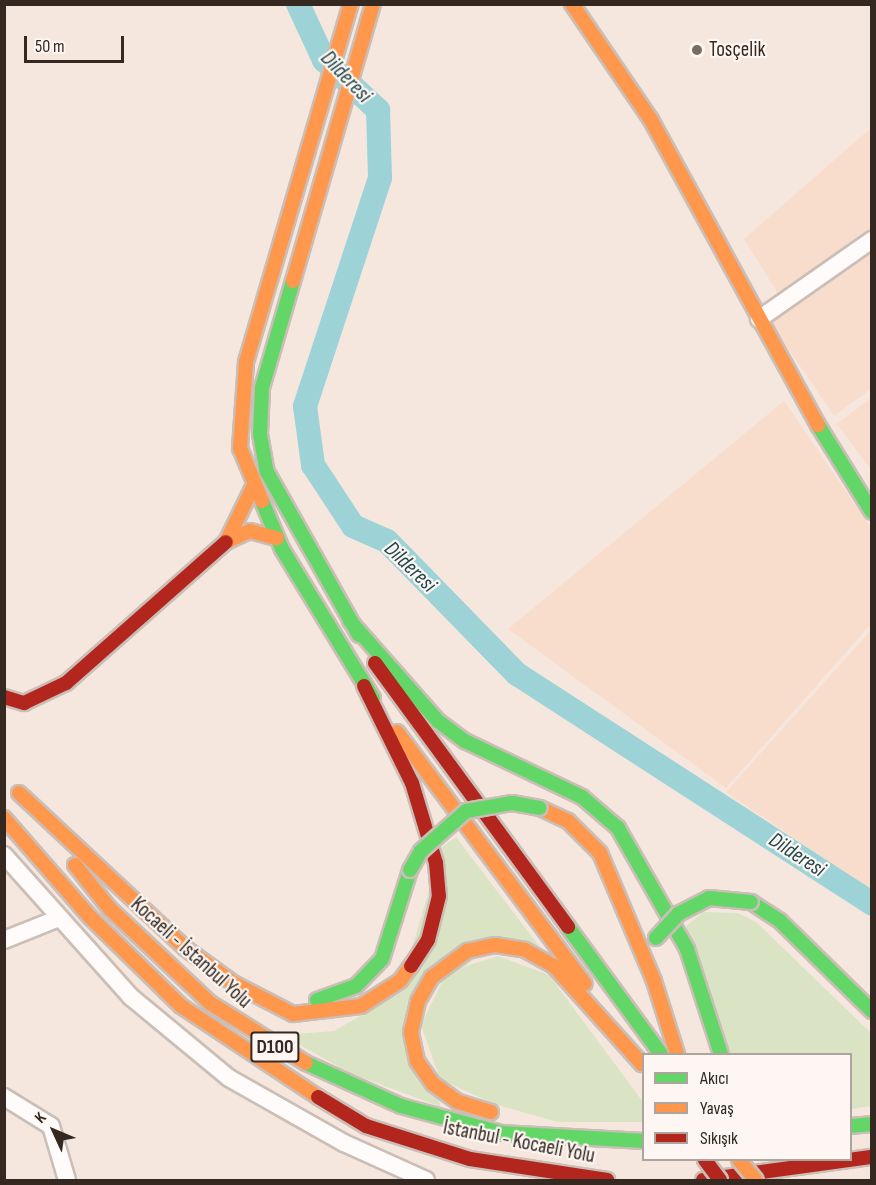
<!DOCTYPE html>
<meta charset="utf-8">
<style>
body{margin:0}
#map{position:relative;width:876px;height:1185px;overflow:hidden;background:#f5e7de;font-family:"Sofia Sans Condensed",sans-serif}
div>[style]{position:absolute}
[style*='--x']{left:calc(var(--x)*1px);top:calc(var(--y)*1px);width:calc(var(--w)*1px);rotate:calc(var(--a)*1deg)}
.built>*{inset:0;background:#f8ddcc}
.green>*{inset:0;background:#dae4c4}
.river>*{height:24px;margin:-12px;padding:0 12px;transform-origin:12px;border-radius:12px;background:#9dd2d6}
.roads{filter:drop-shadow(2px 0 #cabeb6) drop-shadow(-2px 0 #cabeb6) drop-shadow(0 2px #cabeb6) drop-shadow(0 -2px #cabeb6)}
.street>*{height:16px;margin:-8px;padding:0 8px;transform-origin:8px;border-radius:8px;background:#fefbfa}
.fast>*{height:14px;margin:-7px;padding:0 7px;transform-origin:7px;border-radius:7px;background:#63d668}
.slow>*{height:14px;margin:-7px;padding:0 7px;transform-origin:7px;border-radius:7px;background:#ff974d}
.jam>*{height:14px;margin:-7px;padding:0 7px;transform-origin:7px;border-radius:7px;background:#b3261e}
.bridges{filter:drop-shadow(2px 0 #cabeb6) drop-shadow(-2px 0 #cabeb6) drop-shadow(0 2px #cabeb6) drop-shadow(0 -2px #cabeb6)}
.fast-bridge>*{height:14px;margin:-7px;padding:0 7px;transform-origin:7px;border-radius:7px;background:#63d668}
.slow-bridge>*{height:14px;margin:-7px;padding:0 7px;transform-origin:7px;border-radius:7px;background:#ff974d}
.jam-bridge>*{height:14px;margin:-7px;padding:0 7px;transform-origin:7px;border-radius:7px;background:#b3261e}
.dots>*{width:16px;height:16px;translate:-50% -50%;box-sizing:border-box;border:3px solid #fdf6f2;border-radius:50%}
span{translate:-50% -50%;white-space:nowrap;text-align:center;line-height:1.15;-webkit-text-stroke:4.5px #fdf6f2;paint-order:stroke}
.shield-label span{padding:2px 4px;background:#fdf6f2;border:2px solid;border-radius:4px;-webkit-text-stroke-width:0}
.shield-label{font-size:20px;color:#342821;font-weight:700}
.poi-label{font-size:21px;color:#342821}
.left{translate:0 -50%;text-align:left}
.street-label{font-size:21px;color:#342821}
.water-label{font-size:22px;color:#22494e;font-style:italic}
.frame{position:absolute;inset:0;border:6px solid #342821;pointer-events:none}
.legend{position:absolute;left:642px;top:1053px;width:210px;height:108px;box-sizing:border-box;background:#fdf6f2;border:2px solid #ada49e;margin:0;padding:8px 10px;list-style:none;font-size:18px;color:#342821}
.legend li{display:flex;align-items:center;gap:12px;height:30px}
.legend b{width:30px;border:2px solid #ada49e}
.north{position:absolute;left:24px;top:1101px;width:60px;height:60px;-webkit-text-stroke:4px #fdf6f2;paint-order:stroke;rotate:314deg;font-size:16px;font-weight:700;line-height:24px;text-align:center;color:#342821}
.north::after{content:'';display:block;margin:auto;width:21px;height:27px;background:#342821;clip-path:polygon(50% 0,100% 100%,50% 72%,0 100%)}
.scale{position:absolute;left:24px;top:36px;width:100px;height:27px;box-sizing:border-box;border:3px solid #342821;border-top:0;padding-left:8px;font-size:18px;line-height:21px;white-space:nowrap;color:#342821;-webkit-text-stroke:4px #fdf6f2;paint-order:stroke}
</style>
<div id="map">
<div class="built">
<i style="clip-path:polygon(871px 128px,871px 229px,779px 295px,744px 239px)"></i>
<i style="clip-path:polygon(871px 254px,871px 389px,834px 416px,771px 323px)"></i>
<i style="clip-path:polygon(871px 398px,871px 470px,837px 424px)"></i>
<i style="clip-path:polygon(784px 401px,871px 528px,871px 624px,726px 788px,508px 629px)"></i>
<i style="clip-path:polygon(871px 630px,871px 890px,726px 792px)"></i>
</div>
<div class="green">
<i style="clip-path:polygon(456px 837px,542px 950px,501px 940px,406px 1008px,441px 1107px,350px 1073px,282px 1035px,334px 1031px,398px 994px,442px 847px)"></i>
<i style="clip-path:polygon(703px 912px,738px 913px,756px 922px,871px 1033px,871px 1106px,851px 1109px,850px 1054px,730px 1054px,684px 928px)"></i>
<i style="clip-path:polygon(498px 956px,549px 975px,643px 1102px,643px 1122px,558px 1122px,494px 1104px,440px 1079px,421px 1025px,447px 972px)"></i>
</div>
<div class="river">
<i style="--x:298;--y:4;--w:62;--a:65.1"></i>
<i style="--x:324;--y:60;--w:74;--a:42.8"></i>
<i style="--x:378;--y:110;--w:68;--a:88.3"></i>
<i style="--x:380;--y:178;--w:240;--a:108.2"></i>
<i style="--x:305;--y:406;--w:60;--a:82.3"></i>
<i style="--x:313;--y:465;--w:73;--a:56.7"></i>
<i style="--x:353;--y:526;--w:37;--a:24"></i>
<i style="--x:387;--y:541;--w:186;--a:45.7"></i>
<i style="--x:517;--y:674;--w:423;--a:32.9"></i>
</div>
<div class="roads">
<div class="street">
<i style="--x:759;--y:319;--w:138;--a:-35"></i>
<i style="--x:4;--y:855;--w:191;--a:48.2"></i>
<i style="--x:131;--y:997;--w:127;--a:39.6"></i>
<i style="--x:229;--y:1078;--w:132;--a:29.5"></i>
<i style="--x:344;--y:1143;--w:90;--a:24.3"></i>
<i style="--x:4;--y:940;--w:59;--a:-21.8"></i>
<i style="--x:4;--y:1097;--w:55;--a:31.7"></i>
<i style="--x:51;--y:1126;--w:56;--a:73.5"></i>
</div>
<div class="fast">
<i style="--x:293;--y:281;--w:111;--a:106.2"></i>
<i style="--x:262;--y:388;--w:46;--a:92.5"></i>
<i style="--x:260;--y:434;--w:39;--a:80"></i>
<i style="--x:267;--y:472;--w:187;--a:60.6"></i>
<i style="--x:818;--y:425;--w:102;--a:58.2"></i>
<i style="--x:262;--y:501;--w:52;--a:67.4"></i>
<i style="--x:282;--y:549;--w:175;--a:58.6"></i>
<i style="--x:350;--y:621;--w:133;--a:48.7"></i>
<i style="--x:438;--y:721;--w:34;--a:37"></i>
<i style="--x:465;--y:741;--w:130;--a:25.6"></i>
<i style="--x:582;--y:797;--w:48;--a:40.7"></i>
<i style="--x:618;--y:828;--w:139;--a:60.3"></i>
<i style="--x:687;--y:949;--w:110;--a:72.1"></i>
<i style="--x:751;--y:902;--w:35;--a:33"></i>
<i style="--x:780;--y:921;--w:129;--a:44.4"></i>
<i style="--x:568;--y:927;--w:157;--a:53.8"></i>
<i style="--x:317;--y:1000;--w:41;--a:-19.7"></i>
<i style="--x:356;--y:986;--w:37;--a:-46"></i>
<i style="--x:382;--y:959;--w:93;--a:-72.5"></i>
<i style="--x:306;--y:1063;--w:104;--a:24.4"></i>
<i style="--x:401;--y:1106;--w:104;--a:15.1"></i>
<i style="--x:501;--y:1133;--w:143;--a:3.2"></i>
<i style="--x:850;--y:1126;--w:22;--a:-5"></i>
</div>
<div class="slow">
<i style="--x:572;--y:4;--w:140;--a:55.7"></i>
<i style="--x:651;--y:120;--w:348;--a:61.3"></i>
<i style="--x:293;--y:281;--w:288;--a:-73.9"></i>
<i style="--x:253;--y:487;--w:61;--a:116.1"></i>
<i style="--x:226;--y:542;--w:26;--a:-25"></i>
<i style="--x:250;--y:531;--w:28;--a:15"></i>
<i style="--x:262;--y:501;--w:57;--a:-112.5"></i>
<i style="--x:240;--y:448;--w:86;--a:-86"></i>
<i style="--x:246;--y:362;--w:373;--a:-73.7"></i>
<i style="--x:397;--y:732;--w:314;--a:53.3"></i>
<i style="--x:19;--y:793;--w:227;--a:43"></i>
<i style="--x:185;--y:948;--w:59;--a:36.1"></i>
<i style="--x:233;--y:983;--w:68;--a:27.3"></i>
<i style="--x:293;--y:1014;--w:68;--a:-6.7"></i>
<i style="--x:361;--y:1006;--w:46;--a:-32.7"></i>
<i style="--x:400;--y:981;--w:19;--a:-54"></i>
<i style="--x:540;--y:808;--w:31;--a:25"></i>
<i style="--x:568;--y:821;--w:45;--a:45"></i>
<i style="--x:600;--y:853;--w:139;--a:67.1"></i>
<i style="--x:654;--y:981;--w:77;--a:72.5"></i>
<i style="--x:4;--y:818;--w:131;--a:49"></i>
<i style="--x:90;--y:917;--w:127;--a:44.4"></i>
<i style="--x:181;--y:1006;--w:164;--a:33.6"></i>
<i style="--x:75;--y:865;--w:56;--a:51.5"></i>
<i style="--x:110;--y:909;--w:137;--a:43.2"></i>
<i style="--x:210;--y:1003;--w:113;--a:32"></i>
<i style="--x:491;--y:1112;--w:34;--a:-163"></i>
<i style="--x:458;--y:1102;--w:31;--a:-144"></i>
<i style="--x:433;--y:1084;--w:28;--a:-125"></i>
<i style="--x:417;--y:1061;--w:30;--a:-102"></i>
<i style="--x:411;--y:1032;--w:32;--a:-77"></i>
<i style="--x:418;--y:1001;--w:28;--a:-60"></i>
<i style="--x:432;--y:977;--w:44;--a:-36.6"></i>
<i style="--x:467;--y:951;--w:29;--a:-12"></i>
<i style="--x:495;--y:945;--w:30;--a:9"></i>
<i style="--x:525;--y:950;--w:33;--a:29"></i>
<i style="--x:554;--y:966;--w:132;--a:48.1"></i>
</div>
<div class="jam">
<i style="--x:375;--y:663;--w:327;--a:53.8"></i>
<i style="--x:364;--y:686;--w:108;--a:63.7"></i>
<i style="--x:412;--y:783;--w:84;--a:73.3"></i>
<i style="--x:436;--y:863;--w:33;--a:85"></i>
<i style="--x:439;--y:896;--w:45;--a:104"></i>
<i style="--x:428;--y:940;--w:31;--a:123"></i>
<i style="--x:4;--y:697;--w:21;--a:17"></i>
<i style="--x:24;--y:703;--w:47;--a:-25.5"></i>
<i style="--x:66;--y:683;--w:213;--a:-41.4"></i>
<i style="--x:318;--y:1097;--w:56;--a:31.1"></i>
<i style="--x:366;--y:1126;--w:109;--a:17.6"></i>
<i style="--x:470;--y:1159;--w:139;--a:8.7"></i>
<i style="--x:703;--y:1180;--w:171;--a:-7.8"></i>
</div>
</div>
<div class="bridges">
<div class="fast-bridge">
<i style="--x:410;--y:870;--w:22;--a:-60"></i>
<i style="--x:421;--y:851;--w:60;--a:-41.6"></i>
<i style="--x:466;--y:811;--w:47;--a:-9.9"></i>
<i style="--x:512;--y:803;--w:28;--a:10"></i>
<i style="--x:656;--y:938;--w:33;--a:-47"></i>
<i style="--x:678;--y:914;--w:35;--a:-27"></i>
<i style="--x:709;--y:898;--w:42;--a:5.4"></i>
</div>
<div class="slow-bridge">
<i style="--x:739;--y:1160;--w:26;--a:50"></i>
</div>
<div class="jam-bridge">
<i style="--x:705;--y:1160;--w:25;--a:53"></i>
</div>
</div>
<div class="dots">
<i style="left:697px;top:50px;background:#786b63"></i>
</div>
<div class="shield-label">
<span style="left:275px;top:1047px">D100</span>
</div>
<div class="poi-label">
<span class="left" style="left:709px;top:50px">Tosçelik</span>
</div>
<div class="street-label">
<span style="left:191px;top:953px;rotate:42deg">Kocaeli - İstanbul Yolu</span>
<span style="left:519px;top:1142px;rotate:11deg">İstanbul - Kocaeli Yolu</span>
</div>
<div class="water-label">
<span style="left:346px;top:77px;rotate:46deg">Dilderesi</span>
<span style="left:410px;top:567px;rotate:44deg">Dilderesi</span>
<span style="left:797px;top:855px;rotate:33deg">Dilderesi</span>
</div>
<div class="frame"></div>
<ul class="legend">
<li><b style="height:8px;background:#63d668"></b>Akıcı</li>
<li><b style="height:8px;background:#ff974d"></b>Yavaş</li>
<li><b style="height:8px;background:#b3261e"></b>Sıkışık</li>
</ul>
<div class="north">K</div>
<div class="scale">50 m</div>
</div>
